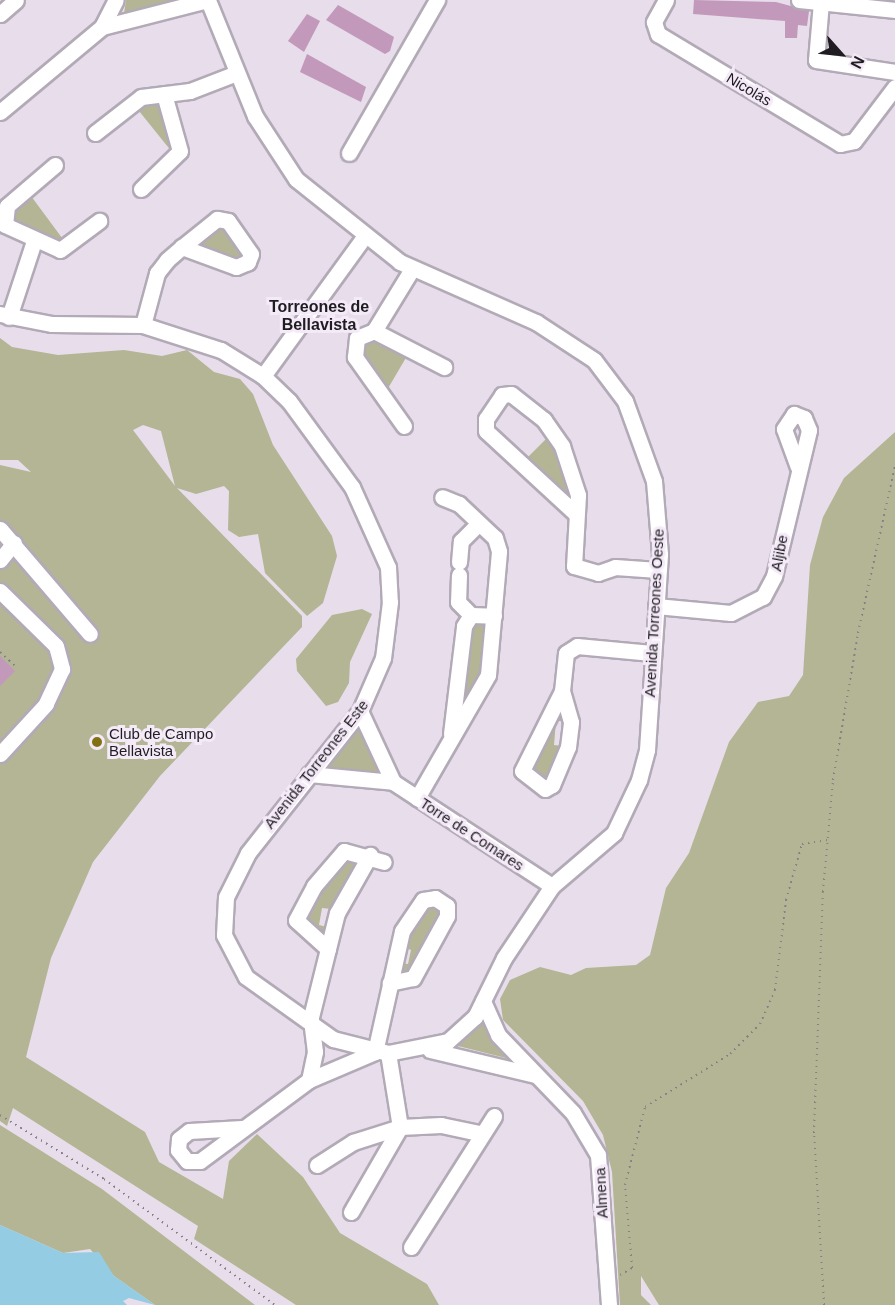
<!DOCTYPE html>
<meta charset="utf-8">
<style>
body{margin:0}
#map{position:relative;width:895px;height:1305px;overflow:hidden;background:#e7ddeb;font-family:Arial,sans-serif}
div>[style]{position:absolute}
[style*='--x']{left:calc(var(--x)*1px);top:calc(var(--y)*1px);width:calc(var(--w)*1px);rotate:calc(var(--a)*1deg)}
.green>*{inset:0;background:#b3b594}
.water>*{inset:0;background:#93cce3}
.building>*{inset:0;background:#c299ba}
.path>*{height:2px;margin-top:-1px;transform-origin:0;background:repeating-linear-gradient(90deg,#867f89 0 1.5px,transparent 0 6px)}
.roads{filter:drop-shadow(2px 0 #b3aab7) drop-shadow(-2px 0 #b3aab7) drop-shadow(0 2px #b3aab7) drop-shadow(0 -2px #b3aab7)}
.minor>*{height:15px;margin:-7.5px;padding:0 7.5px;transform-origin:7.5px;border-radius:7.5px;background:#fff}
.dots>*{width:16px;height:16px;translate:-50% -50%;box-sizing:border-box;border:3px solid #f4eaf8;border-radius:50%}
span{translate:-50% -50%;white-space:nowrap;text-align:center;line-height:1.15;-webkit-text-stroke:6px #f4eaf8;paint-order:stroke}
.street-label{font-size:15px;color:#201d22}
.poi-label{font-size:15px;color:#201d22}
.left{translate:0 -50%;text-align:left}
.neighbourhood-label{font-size:16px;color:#201d22;font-weight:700}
.north{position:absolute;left:811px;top:24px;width:60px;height:60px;-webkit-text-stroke:4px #f4eaf8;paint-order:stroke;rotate:117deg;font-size:16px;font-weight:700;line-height:24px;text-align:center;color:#201d22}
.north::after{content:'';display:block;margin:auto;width:21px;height:27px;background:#201d22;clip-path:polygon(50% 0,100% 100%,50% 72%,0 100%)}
</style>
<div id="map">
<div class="green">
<i style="clip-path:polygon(126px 0,194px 0,124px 14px)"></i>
<i style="clip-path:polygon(157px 101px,175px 146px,172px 152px,135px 106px)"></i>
<i style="clip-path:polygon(31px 196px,65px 242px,61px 245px,10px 220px,12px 210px)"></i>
<i style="clip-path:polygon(221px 223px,245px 256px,238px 263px,196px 249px)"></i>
<i style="clip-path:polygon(evenodd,0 338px,12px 347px,58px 355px,124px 350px,162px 356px,187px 350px,214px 372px,240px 379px,253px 394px,273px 445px,332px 536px,337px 556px,323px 603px,307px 616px,265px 573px,258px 534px,239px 537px,228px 530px,229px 491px,224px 486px,196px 494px,177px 488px,302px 616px,302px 627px,160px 776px,93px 862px,51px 958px,26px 1057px,145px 1132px,159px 1162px,223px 1199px,229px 1161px,257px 1134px,303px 1177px,340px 1233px,427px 1284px,439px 1305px,296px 1305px,194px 1239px,198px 1226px,13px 1108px,7px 1126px,0 1121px,0 465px,31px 472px,18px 460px,0 460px,0 338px,143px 425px,161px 431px,175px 486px,133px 430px,143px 425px)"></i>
<i style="clip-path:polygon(374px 339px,407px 356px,387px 390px,362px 360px,362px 346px)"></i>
<i style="clip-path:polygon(895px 432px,895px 1305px,659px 1305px,641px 1276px,641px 1295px,651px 1305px,620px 1305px,612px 1172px,603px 1135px,583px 1101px,503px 1020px,500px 999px,510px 980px,540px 967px,571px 975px,586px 968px,636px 965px,650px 955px,666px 888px,689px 853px,729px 742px,758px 702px,789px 696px,803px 675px,810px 565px,823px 517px,844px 478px)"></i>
<i style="clip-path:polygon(550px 435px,573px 501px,525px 460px)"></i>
<i style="clip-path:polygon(362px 609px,372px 614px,350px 662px,349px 683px,338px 702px,326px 706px,297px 671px,296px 659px,332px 615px)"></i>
<i style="clip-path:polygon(469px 623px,487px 625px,485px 672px,462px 719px)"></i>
<i style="clip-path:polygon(559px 707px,564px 721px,556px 721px,554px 745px,562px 746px,548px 785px,526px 769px)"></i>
<i style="clip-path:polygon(359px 728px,381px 775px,326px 769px,355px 729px)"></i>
<i style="clip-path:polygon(341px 856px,356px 857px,359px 865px,331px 909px,322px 908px,319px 925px,327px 927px,326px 939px,302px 923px,319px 884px)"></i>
<i style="clip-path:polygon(425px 902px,444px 909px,413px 973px,400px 979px,400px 963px,408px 964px,411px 950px,402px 946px)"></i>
<i style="clip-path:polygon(481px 1022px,509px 1054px,506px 1058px,458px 1046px)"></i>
<i style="clip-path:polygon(0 1125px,102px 1189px,255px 1305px,155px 1305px,114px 1276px,90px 1249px,63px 1253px,0 1225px)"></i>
</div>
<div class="water">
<i style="clip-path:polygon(0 1225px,63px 1253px,99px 1252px,114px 1276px,155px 1305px,129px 1298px,123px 1301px,127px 1305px,0 1305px)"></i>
</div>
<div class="building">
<i style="clip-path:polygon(694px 0,776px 2px,809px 11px,807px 26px,798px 25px,797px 38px,785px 38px,785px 21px,693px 14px)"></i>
<i style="clip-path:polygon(338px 5px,394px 37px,390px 51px,385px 54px,326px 20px)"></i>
<i style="clip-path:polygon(307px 14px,320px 21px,304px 52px,288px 41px)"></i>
<i style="clip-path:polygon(307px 54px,366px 87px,361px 102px,300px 72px)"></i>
<i style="clip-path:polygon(0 656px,15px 671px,0 686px)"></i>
</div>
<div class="path">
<i style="--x:0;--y:652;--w:21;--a:43"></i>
<i style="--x:0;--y:1115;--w:122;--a:31.6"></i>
<i style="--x:104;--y:1179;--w:212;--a:36.4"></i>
<i style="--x:620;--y:1275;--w:14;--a:-30"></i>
<i style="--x:632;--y:1268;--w:83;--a:-94.8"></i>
<i style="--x:625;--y:1185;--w:81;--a:-75.6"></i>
<i style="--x:645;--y:1107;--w:100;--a:-31.9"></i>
<i style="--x:730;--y:1054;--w:42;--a:-45"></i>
<i style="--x:760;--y:1024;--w:37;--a:-66"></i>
<i style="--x:775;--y:990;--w:91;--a:-83"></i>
<i style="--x:786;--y:900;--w:58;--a:-74.1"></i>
<i style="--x:802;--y:844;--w:26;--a:-9"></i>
<i style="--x:824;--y:1305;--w:172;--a:-93.3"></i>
<i style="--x:814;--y:1133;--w:241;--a:-87.9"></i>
<i style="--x:823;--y:892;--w:112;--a:-84.9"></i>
<i style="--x:833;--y:780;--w:149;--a:-80.3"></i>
<i style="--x:858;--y:633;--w:171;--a:-77.5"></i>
</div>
<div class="roads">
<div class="minor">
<i style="--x:666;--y:0;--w:25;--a:119"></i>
<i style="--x:654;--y:22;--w:13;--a:72"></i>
<i style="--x:658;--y:34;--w:213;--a:31.1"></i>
<i style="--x:840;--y:144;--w:14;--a:-12"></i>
<i style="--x:854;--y:141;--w:68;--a:-52.8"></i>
<i style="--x:799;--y:0;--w:97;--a:5.9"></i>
<i style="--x:821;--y:2;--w:58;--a:94.9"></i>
<i style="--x:816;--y:60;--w:80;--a:8.6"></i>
<i style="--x:0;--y:14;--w:21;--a:-41"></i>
<i style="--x:102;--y:27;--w:109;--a:-14.3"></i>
<i style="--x:0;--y:112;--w:133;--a:-39.8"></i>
<i style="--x:102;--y:27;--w:30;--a:-63"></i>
<i style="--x:95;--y:133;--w:58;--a:-38"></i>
<i style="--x:141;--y:97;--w:49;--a:-7"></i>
<i style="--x:190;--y:91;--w:50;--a:-21"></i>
<i style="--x:349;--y:153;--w:177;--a:-60.1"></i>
<i style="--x:55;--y:165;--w:63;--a:139.5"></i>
<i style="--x:7;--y:206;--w:19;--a:96"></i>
<i style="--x:5;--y:225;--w:60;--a:24.4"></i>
<i style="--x:60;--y:250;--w:49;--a:-36.6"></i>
<i style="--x:141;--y:189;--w:54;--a:-44.3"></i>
<i style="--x:180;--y:151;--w:59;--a:-105.7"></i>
<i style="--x:0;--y:314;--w:53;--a:10.9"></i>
<i style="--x:52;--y:324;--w:91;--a:0.6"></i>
<i style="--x:143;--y:325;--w:82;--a:17.8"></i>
<i style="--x:221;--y:350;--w:49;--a:31.8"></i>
<i style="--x:263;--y:376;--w:36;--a:44"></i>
<i style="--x:289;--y:401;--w:107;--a:53.8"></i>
<i style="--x:352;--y:487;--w:88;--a:65.8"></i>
<i style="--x:388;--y:567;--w:35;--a:87"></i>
<i style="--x:390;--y:602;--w:56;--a:97.1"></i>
<i style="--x:383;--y:658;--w:58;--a:113.5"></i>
<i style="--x:360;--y:711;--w:181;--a:128.3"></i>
<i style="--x:248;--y:853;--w:49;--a:116.6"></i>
<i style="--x:226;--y:897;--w:38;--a:93"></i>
<i style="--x:224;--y:935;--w:47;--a:62.4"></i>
<i style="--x:246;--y:977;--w:107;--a:35.5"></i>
<i style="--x:333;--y:1039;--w:57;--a:14.3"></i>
<i style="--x:388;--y:1053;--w:61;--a:-11.3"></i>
<i style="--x:448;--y:1041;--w:36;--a:-42"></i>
<i style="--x:475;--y:1017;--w:66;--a:-63.8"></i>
<i style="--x:504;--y:958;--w:87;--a:-56.3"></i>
<i style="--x:552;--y:886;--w:82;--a:-40.5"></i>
<i style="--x:614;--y:833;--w:59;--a:-64.7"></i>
<i style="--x:639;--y:780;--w:31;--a:-75"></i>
<i style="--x:647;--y:750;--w:196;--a:-86.2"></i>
<i style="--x:660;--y:554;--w:73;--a:-94.7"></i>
<i style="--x:654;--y:481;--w:85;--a:-109.9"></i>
<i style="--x:625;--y:401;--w:51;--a:-127.1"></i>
<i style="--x:594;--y:360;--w:69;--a:-146.8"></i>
<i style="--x:536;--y:322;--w:149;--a:-156.2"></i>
<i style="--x:400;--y:262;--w:133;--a:-141.4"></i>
<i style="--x:296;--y:179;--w:75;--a:-123.1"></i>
<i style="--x:255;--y:116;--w:125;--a:-112.1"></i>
<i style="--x:9;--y:317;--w:80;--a:-71.8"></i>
<i style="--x:143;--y:325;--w:54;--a:-74.9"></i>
<i style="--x:157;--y:273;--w:16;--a:-52"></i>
<i style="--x:167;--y:260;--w:20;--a:-41"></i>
<i style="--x:182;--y:247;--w:45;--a:-38.7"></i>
<i style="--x:217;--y:219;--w:11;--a:10"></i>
<i style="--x:228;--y:221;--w:40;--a:55.1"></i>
<i style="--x:251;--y:254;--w:9;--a:111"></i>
<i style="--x:248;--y:262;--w:13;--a:157"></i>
<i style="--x:236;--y:267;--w:58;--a:-159.7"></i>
<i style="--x:374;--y:331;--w:73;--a:-58.5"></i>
<i style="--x:263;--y:376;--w:172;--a:-54"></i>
<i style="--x:404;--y:426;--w:85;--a:-125.4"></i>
<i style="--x:355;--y:357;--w:19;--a:-84"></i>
<i style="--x:357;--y:338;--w:18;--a:-22"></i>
<i style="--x:374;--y:331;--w:79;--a:27.2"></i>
<i style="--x:576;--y:514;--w:122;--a:-137.3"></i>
<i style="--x:486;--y:431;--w:12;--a:-90"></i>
<i style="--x:486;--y:419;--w:29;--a:-56"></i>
<i style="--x:502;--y:395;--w:9;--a:-6"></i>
<i style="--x:511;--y:394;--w:42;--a:38.2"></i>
<i style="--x:544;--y:420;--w:32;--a:55"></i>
<i style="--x:562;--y:446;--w:52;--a:71.9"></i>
<i style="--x:578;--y:495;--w:71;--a:93.2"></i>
<i style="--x:574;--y:566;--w:25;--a:16"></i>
<i style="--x:598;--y:573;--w:18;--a:-19"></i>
<i style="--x:615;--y:567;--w:43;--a:4"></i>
<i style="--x:0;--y:529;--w:138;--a:49.4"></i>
<i style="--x:0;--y:560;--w:22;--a:-51"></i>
<i style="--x:459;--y:562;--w:21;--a:-85"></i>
<i style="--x:461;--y:541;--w:25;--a:-45"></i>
<i style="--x:459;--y:575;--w:27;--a:92"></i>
<i style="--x:458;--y:602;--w:18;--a:45"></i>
<i style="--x:471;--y:615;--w:23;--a:2"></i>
<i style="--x:0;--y:591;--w:78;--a:44.5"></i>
<i style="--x:56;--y:646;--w:24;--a:75"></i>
<i style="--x:62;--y:669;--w:38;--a:115"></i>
<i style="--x:46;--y:704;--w:68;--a:132.6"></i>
<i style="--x:656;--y:606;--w:75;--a:5.3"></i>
<i style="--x:731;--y:613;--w:36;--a:-27"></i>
<i style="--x:763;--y:597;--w:24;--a:-62"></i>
<i style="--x:774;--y:576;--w:150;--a:-76.5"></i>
<i style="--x:809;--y:430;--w:13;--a:-113"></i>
<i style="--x:804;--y:418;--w:11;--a:-158"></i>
<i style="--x:794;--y:414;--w:18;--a:124"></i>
<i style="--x:784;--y:429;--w:40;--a:69.8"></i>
<i style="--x:562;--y:691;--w:89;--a:116.6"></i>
<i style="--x:522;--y:771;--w:29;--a:38"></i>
<i style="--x:545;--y:789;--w:8;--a:-30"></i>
<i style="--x:552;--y:785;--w:41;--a:-67.2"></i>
<i style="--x:568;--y:747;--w:25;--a:-83"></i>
<i style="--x:571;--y:722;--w:32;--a:-106"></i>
<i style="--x:562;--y:691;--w:38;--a:-84"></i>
<i style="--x:566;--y:653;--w:13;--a:-32"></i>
<i style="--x:577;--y:646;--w:75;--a:5.3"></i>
<i style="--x:360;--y:711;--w:78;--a:65.1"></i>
<i style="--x:451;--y:734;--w:109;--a:-83.1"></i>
<i style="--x:464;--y:626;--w:13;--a:-58"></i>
<i style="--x:309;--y:774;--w:84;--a:5.4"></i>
<i style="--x:393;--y:782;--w:190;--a:33.2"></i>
<i style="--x:417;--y:798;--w:142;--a:-60"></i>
<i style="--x:488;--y:675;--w:124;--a:-84.9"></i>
<i style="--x:499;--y:551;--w:14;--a:-107"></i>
<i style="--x:495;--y:538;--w:50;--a:-136.6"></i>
<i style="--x:459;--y:504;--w:18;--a:-158"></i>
<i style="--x:328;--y:949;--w:43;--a:-137.8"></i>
<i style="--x:296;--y:920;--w:38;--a:-62"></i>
<i style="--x:314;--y:886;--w:46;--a:-49.4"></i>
<i style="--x:344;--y:851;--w:41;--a:15.4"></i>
<i style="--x:483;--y:1001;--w:37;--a:66"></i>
<i style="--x:498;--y:1035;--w:108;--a:46.1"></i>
<i style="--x:573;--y:1113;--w:49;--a:59.2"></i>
<i style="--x:598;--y:1155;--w:150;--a:85.8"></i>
<i style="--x:430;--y:1050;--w:108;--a:13.4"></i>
<i style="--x:309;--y:1080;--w:29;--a:-78"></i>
<i style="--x:315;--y:1052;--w:35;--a:-97"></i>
<i style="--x:311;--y:1017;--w:107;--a:-76"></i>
<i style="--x:337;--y:913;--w:67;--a:-60.4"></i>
<i style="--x:242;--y:1128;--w:53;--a:176.8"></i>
<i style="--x:189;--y:1131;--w:13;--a:141"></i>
<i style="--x:179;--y:1139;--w:11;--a:95"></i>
<i style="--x:178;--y:1150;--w:14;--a:51"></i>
<i style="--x:187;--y:1161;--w:13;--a:0"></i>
<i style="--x:200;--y:1161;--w:136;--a:-36.6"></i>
<i style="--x:309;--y:1080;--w:72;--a:-23"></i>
<i style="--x:375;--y:1052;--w:124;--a:-77.4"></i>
<i style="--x:402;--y:931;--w:37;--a:-56"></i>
<i style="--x:423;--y:900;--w:12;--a:-9"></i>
<i style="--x:435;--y:898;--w:14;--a:34"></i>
<i style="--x:447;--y:906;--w:10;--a:90"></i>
<i style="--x:447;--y:916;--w:71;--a:118.7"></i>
<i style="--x:413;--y:978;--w:24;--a:168"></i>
<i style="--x:317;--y:1165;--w:43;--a:-32.6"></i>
<i style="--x:353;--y:1142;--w:49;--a:-17.7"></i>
<i style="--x:400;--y:1127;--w:41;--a:-2.8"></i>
<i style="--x:441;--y:1125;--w:38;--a:12"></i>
<i style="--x:351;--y:1212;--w:98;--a:-60"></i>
<i style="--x:400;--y:1127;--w:75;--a:-99.2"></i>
<i style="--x:411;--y:1247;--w:155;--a:-57.6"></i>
</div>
</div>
<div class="dots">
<i style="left:97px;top:742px;background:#827112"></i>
</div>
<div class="street-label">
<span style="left:749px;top:89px;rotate:31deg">Nicolás</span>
<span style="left:779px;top:553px;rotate:-79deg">Aljibe</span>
<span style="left:654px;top:613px;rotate:-87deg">Avenida Torreones Oeste</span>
<span style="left:316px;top:764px;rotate:-52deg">Avenida Torreones Este</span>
<span style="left:472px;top:834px;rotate:33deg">Torre de Comares</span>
<span style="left:601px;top:1193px;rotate:-93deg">Almena</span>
</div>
<div class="poi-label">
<span class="left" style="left:109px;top:742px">Club de Campo<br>Bellavista</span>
</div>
<div class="neighbourhood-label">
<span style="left:319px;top:316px">Torreones de<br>Bellavista</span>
</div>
<div class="north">N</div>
</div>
